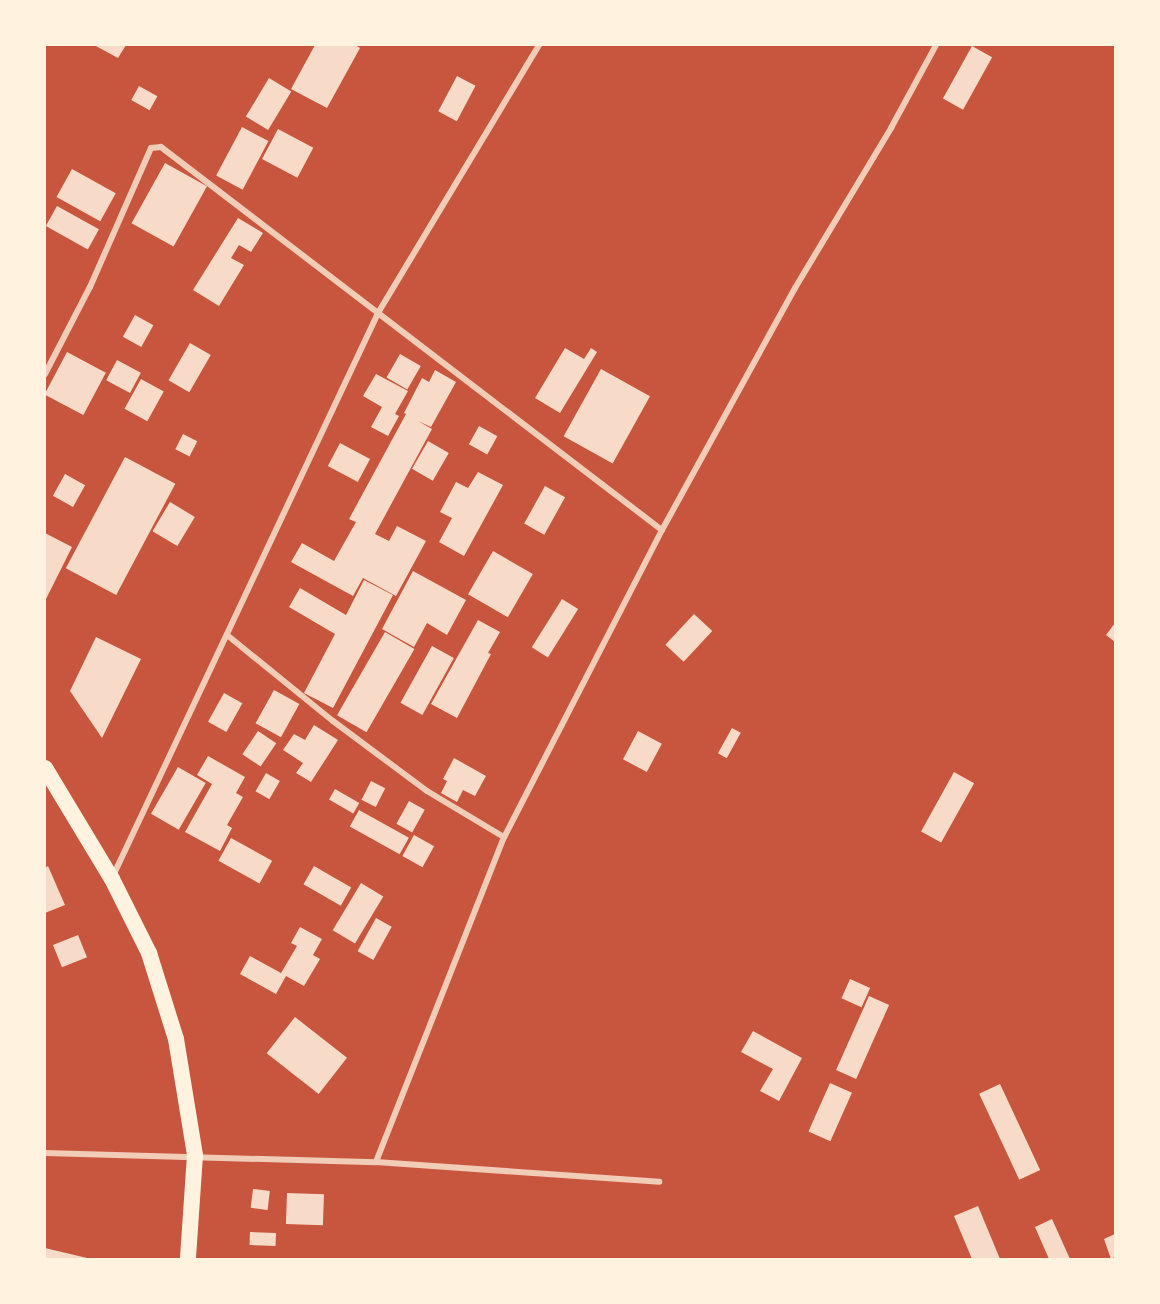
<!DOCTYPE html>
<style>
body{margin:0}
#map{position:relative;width:1160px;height:1304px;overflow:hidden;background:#c8553d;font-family:"Archivo Narrow",sans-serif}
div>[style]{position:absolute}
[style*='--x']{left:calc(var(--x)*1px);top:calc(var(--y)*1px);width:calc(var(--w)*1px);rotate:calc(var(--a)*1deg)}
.building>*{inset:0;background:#f7dbc8;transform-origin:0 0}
.minor>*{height:6px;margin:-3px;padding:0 3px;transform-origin:3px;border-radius:3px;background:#f1ccb7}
.trunk>*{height:16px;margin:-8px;padding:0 8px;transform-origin:8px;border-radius:8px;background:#fff3e0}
span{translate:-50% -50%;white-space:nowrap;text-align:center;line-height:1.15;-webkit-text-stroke:6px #fff3e0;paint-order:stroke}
.frame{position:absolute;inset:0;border:46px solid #fff3e0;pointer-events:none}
</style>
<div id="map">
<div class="building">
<i style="clip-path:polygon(94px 45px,126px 45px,118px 58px)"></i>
<i style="clip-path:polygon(315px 45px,355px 45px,360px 48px,327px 108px,291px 89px)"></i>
<i style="left:972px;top:46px;width:23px;height:60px;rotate:29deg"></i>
<i style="left:457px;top:76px;width:21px;height:40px;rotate:28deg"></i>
<i style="left:269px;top:78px;width:26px;height:45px;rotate:31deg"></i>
<i style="left:139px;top:86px;width:21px;height:16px;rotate:29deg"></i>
<i style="left:242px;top:127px;width:30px;height:55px;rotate:28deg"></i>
<i style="left:278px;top:129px;width:40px;height:34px;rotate:28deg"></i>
<i style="left:165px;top:163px;width:48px;height:69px;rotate:29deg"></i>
<i style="left:72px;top:169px;width:50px;height:32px;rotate:29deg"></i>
<i style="left:57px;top:206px;width:48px;height:23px;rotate:29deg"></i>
<i style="clip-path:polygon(238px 218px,263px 233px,251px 252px,239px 245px,231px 258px,244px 265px,219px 306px,193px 290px)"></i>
<i style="left:135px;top:315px;width:21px;height:25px;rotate:29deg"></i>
<i style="left:190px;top:343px;width:24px;height:43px;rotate:30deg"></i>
<i style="clip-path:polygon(565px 348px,584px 359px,591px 348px,597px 352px,560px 413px,535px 398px)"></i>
<i style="left:67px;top:352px;width:44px;height:48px;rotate:28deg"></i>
<i style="left:400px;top:354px;width:24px;height:27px;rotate:30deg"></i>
<i style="left:117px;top:360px;width:27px;height:23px;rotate:28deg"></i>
<i style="left:601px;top:369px;width:56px;height:77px;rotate:29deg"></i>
<i style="clip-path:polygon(435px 370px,456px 382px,431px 427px,418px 421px,432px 429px,375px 534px,389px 541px,397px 526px,426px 541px,396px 596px,363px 578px,353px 596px,291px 562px,302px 543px,334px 561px,356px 522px,349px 519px,406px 414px,404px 413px,422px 378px,429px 382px)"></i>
<i style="clip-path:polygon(376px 374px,408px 391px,395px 414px,399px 416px,388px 436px,371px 427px,382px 407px,363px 396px)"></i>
<i style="left:141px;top:379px;width:26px;height:34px;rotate:29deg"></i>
<i style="left:479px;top:426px;width:21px;height:21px;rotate:29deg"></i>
<i style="left:183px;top:434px;width:16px;height:17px;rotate:27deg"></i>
<i style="left:428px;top:441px;width:24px;height:32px;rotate:30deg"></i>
<i style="left:340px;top:443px;width:34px;height:26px;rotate:28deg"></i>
<i style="left:125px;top:457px;width:57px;height:126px;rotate:28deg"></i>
<i style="clip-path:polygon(478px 472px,503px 485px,464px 556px,439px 542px,452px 518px,440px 512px,456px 482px,468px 488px)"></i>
<i style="left:65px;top:474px;width:23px;height:25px;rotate:29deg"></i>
<i style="left:545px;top:486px;width:23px;height:43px;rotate:29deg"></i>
<i style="left:170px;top:502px;width:29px;height:34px;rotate:31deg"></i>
<i style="clip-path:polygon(45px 533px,72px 547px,45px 601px)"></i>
<i style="left:493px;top:551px;width:46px;height:50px;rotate:30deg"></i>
<i style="clip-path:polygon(413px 571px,466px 600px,447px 635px,427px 623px,414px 647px,382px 629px)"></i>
<i style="clip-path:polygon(364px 580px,393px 595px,333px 708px,304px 693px,335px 634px,289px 607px,300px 588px,346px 615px)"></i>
<i style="left:562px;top:599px;width:19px;height:57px;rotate:32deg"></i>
<i style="left:694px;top:614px;width:25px;height:42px;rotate:43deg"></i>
<i style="clip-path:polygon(478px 620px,500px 632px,488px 653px,491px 654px,457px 718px,431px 704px)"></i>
<i style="clip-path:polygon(1115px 623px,1115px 642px,1106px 635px)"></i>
<i style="left:385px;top:632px;width:34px;height:96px;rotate:30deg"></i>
<i style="clip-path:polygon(96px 637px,141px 659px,102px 738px,70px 691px)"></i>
<i style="left:432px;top:646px;width:25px;height:65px;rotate:29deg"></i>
<i style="left:274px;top:690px;width:29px;height:38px;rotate:29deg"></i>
<i style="left:224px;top:693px;width:21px;height:33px;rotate:29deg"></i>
<i style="clip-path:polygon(314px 725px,338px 740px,311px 782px,296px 773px,303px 763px,283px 750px,294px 734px,305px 740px)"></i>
<i style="left:732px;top:728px;width:10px;height:29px;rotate:29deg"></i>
<i style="left:258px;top:731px;width:22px;height:28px;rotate:34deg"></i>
<i style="left:638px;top:731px;width:27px;height:32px;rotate:28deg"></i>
<i style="clip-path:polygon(208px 756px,245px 777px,236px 793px,243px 797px,227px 825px,232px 828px,220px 851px,185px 832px,212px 784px,197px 775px)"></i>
<i style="clip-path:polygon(454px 758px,486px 776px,475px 796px,463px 790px,457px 802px,441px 793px,447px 781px,443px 779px)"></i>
<i style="left:178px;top:767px;width:32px;height:54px;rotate:30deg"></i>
<i style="left:954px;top:772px;width:23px;height:68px;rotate:29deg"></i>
<i style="left:266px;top:773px;width:16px;height:21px;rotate:30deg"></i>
<i style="left:371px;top:781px;width:16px;height:21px;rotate:27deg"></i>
<i style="left:335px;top:789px;width:28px;height:12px;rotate:30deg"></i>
<i style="left:409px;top:801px;width:18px;height:26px;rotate:29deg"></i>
<i style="left:359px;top:810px;width:57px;height:19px;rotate:29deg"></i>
<i style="left:414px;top:835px;width:23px;height:24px;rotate:29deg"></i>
<i style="left:231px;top:838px;width:47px;height:26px;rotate:29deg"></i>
<i style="clip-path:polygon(48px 866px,65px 905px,45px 913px,45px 868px)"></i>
<i style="left:314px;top:866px;width:43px;height:21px;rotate:30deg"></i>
<i style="left:361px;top:883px;width:26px;height:55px;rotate:31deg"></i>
<i style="left:376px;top:918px;width:18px;height:38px;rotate:29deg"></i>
<i style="clip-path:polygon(300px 927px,322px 939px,313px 955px,320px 959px,304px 986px,286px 976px,276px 994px,240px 974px,250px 956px,281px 973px,297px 946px,291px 943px)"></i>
<i style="left:78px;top:935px;width:24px;height:27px;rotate:68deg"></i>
<i style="left:850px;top:979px;width:22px;height:21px;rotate:24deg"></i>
<i style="left:869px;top:996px;width:22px;height:81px;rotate:24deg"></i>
<i style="left:295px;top:1017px;width:66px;height:46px;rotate:38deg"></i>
<i style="clip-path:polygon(753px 1031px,802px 1058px,779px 1101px,760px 1091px,773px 1069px,741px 1052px)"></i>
<i style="left:830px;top:1083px;width:24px;height:53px;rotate:24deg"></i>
<i style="left:1000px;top:1084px;width:95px;height:23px;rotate:65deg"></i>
<i style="left:253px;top:1189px;width:17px;height:19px;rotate:7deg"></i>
<i style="left:287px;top:1193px;width:37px;height:31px;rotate:2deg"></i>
<i style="clip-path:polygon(978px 1206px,1000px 1259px,972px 1259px,954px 1216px)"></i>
<i style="clip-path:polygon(1052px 1219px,1070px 1259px,1049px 1259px,1035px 1227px)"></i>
<i style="left:250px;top:1232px;width:26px;height:13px;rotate:2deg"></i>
<i style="clip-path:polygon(1115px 1234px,1115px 1257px,1111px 1259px,1104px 1239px)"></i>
<i style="clip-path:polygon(45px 1248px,87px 1258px,87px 1259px,45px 1259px)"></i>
</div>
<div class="minor">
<i style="--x:45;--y:374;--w:98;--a:-62.7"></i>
<i style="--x:90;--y:287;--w:152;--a:-66.3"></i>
<i style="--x:151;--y:148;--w:10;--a:-6"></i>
<i style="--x:161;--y:147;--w:273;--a:37.4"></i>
<i style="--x:378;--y:313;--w:313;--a:-59"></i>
<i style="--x:662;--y:530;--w:276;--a:-61.2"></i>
<i style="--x:795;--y:288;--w:187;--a:-59"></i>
<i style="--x:891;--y:128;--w:94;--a:-61.5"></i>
<i style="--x:227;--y:635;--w:136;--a:39.1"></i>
<i style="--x:333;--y:721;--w:117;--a:36.7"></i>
<i style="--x:427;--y:791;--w:90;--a:30.9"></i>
<i style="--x:113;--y:876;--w:622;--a:-64.79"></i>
<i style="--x:378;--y:313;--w:357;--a:37.4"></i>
<i style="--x:662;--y:530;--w:345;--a:117.2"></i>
<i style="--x:504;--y:837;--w:349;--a:111.5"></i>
<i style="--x:45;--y:1153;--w:331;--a:1.6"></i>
<i style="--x:376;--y:1162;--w:284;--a:4"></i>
</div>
<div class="trunk">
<i style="--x:45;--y:768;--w:130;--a:58.9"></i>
<i style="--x:112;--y:879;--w:83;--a:63.4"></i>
<i style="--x:149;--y:953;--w:90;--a:72.6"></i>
<i style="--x:176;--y:1039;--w:118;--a:80.7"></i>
<i style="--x:195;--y:1155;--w:104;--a:93.9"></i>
</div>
<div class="frame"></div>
</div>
